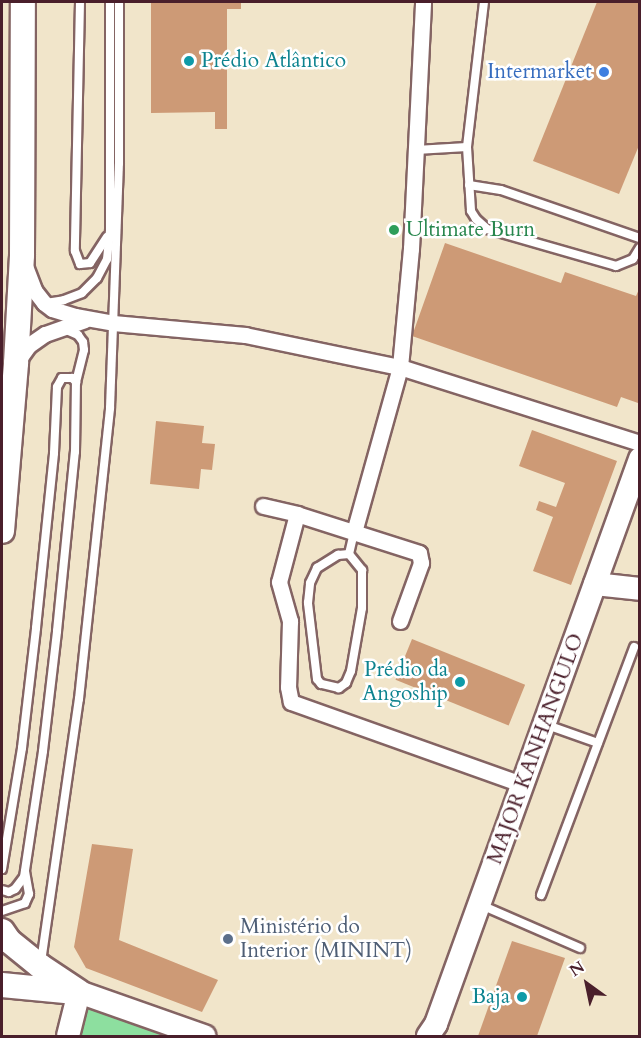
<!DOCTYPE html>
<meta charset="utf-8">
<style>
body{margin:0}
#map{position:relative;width:641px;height:1038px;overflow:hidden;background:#f1e5ca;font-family:Cardo,serif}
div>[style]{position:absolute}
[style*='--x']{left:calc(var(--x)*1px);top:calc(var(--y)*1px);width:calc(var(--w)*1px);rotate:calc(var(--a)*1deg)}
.green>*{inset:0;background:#8ddf9f}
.building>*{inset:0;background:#cd9a76;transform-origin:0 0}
.roads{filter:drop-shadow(2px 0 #846463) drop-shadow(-2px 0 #846463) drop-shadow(0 2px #846463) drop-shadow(0 -2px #846463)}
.lane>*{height:8px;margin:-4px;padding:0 4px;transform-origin:4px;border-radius:4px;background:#fff}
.street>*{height:15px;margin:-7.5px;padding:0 7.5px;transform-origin:7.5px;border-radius:7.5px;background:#fff}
.secondary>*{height:22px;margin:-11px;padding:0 11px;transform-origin:11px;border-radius:11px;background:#fff}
.primary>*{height:24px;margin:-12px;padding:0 12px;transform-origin:12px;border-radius:12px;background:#fff}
.dots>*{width:16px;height:16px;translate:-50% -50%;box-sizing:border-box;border:3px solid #fff;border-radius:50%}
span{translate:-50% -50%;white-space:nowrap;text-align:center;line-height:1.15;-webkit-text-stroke:5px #fff;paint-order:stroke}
.culture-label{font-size:21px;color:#0d838f}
.left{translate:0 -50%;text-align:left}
.right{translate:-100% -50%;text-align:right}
.shop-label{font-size:21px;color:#366cbe}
.leisure-label{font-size:21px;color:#27864d}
.street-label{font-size:21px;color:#4a1f2b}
.service-label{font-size:21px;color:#4e5e75}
.frame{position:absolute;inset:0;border:3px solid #4a1f2b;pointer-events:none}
.north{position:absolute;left:557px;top:954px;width:60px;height:60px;-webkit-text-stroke:4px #fff;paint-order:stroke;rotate:327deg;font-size:16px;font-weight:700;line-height:24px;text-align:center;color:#4a1f2b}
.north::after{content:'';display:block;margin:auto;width:21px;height:27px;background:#4a1f2b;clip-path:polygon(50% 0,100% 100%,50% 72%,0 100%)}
</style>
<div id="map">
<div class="green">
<i style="clip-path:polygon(79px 992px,204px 1036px,68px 1036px)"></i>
</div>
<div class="building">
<i style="clip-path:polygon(151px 2px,241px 2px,241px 9px,227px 9px,227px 129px,215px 129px,215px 112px,151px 113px)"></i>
<i style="clip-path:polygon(597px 2px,640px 2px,640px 143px,619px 194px,533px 161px)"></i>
<i style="clip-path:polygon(445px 243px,561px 283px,565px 272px,636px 296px,640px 287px,638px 403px,621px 397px,617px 407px,412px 336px)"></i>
<i style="clip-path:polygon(156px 421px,204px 426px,202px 443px,215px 444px,212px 470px,201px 469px,199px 489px,150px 484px)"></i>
<i style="clip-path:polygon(532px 430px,617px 461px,571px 585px,533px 571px,553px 517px,536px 510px,539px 501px,556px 507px,565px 483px,519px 466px)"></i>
<i style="left:412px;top:639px;width:122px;height:44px;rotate:22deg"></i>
<i style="clip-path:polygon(92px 844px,133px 849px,119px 940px,218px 980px,202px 1012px,86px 968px,74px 947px)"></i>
<i style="clip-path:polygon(512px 941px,565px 958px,537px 1036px,478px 1036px)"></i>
</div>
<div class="roads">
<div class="lane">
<i style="--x:80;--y:2;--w:249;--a:91.2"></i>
<i style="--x:75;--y:251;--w:14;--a:69"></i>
<i style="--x:80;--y:264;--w:10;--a:-6"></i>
<i style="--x:90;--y:263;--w:31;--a:-57"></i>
<i style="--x:484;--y:2;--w:146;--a:96.7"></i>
<i style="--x:467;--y:147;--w:64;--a:86.4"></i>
<i style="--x:471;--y:211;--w:9;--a:58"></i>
<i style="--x:476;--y:219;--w:15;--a:42"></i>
<i style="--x:487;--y:229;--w:134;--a:16"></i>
<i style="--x:616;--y:266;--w:18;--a:-22"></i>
<i style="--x:633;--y:259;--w:13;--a:-58"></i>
<i style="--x:416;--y:150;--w:51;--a:-3.4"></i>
<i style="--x:469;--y:185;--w:32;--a:9"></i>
<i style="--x:501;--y:190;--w:147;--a:19.1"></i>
<i style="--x:46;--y:303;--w:18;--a:-9"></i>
<i style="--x:64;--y:300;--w:19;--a:-21"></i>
<i style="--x:82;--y:293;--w:21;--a:-45"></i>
<i style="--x:97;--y:278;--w:21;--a:-62"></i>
<i style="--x:107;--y:259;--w:29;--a:-84"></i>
<i style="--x:110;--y:230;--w:228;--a:-90"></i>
<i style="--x:349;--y:554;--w:21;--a:51"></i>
<i style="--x:362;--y:570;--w:38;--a:90"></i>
<i style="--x:362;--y:608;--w:64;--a:99.9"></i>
<i style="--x:351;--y:671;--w:13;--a:113"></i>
<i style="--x:346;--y:683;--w:9;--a:144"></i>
<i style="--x:339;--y:688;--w:18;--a:-167"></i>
<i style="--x:321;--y:684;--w:6;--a:-129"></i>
<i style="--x:317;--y:679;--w:77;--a:-96.8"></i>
<i style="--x:308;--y:603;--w:20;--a:-84"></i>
<i style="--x:310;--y:583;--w:17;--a:-65"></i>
<i style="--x:317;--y:568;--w:25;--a:-32"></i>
<i style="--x:338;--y:555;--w:11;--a:-5"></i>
<i style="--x:349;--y:554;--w:23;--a:-77"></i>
<i style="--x:547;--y:725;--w:54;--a:19.4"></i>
<i style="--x:2;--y:869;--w:123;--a:-80.6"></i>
<i style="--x:22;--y:748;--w:121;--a:-83.3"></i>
<i style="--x:36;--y:628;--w:176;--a:-84.1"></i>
<i style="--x:54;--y:453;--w:66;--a:-87.4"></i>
<i style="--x:57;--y:387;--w:10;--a:-61"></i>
<i style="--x:62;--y:378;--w:10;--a:0"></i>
<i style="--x:72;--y:378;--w:6;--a:45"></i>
<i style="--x:2;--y:890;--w:7;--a:16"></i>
<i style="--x:9;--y:892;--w:7;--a:-27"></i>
<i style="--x:15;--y:889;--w:15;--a:-53"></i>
<i style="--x:24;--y:877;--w:127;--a:-81.4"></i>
<i style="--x:43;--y:751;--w:121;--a:-83.3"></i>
<i style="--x:57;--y:631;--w:180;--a:-84.3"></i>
<i style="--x:75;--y:452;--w:70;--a:-89.2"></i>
<i style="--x:76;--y:382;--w:33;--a:-76"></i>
<i style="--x:84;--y:350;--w:8;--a:-97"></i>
<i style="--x:83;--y:342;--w:9;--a:-126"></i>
<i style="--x:78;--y:335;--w:15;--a:-157"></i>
<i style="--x:541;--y:895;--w:265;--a:-69.4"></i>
<i style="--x:481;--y:905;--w:108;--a:23.5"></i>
<i style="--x:2;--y:911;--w:24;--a:-19"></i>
<i style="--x:25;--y:903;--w:10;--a:-66"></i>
<i style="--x:29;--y:894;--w:23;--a:-100"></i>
<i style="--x:41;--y:962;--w:266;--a:-81.8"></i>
<i style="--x:79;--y:699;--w:293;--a:-83.9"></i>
<i style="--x:110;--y:408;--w:245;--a:-87.9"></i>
<i style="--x:119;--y:163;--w:161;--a:-90"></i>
</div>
<div class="street">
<i style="--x:25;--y:266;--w:26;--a:69"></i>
<i style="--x:34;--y:290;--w:16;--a:52"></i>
<i style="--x:44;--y:303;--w:10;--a:37"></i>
<i style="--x:52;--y:309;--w:24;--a:17"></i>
<i style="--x:75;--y:316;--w:39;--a:10"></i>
<i style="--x:113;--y:323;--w:133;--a:5.2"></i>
<i style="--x:245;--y:335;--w:158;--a:11.7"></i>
<i style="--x:400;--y:367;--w:252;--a:17.6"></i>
<i style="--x:18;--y:360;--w:19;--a:-54"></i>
<i style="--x:29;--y:345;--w:19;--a:-35"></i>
<i style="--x:45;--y:334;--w:42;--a:-19.3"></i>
<i style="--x:263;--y:506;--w:35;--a:13"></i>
<i style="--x:354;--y:532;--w:171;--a:-74.4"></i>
<i style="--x:400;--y:367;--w:119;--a:-84.7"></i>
<i style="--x:411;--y:249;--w:247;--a:-87.2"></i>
<i style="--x:400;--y:621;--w:62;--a:-70.1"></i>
<i style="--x:421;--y:563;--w:10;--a:-101"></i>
<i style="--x:419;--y:553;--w:128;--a:-162.3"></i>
<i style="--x:297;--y:514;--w:70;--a:104.8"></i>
<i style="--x:279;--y:582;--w:41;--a:74.2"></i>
<i style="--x:290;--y:621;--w:66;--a:91.7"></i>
<i style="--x:288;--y:687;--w:15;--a:79"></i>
<i style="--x:291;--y:702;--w:247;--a:19.6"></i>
</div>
<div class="secondary">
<i style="--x:595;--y:584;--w:45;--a:6.3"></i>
<i style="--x:68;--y:1036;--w:45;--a:-76"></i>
<i style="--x:79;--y:992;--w:133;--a:19.4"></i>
<i style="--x:428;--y:1036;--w:14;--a:-56"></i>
<i style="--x:436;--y:1024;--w:601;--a:-70.15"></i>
</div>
<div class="primary">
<i style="--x:2;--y:531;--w:169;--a:-85.2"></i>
<i style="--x:16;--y:363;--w:108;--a:-86.8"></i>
<i style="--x:22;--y:255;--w:253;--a:-89.8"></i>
<i style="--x:2;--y:931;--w:12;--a:55"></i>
<i style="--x:9;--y:941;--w:40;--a:39"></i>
<i style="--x:40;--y:966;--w:47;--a:33.7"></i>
<i style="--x:2;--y:985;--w:71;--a:5.6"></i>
</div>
</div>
<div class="dots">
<i style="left:189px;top:61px;background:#0f9aa8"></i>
<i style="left:604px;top:72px;background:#3f7fe0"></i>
<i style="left:394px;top:230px;background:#2e9e5b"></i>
<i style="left:460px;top:682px;background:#0f9aa8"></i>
<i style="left:228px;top:939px;background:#5c6f8a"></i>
<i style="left:522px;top:997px;background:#0f9aa8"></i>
</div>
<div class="culture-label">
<span class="left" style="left:201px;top:61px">Prédio Atlântico</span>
<span class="right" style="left:448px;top:682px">Prédio da<br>Angoship</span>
<span class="right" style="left:510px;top:997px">Baja</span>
</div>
<div class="shop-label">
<span class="right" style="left:592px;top:72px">Intermarket</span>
</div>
<div class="leisure-label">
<span class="left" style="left:406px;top:230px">Ultimate Burn</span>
</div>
<div class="street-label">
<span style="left:536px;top:749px;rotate:-70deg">MAJOR KANHANGULO</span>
</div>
<div class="service-label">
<span class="left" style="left:240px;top:939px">Ministério do<br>Interior (MININT)</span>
</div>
<div class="frame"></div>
<div class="north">N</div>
</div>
